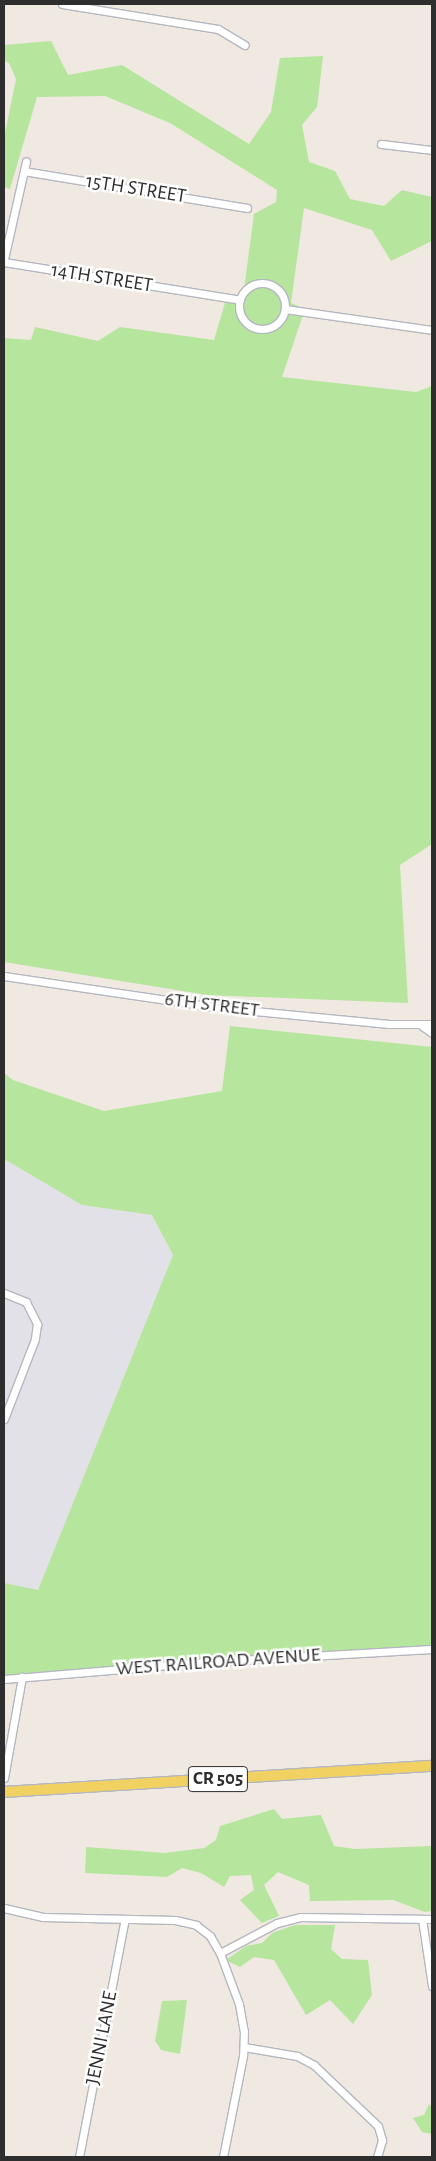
<!DOCTYPE html>
<style>
body{margin:0}
#map{position:relative;width:436px;height:2161px;overflow:hidden;background:#efe9e1;font-family:"Alegreya Sans",sans-serif}
div>[style]{position:absolute}
[style*='--x']{left:calc(var(--x)*1px);top:calc(var(--y)*1px);width:calc(var(--w)*1px);rotate:calc(var(--a)*1deg)}
.industrial>*{inset:0;background:#e3e1e8}
.green>*{inset:0;background:#b6e59e}
.roads{filter:drop-shadow(1px 0 #b4b7c1) drop-shadow(-1px 0 #b4b7c1) drop-shadow(0 1px #b4b7c1) drop-shadow(0 -1px #b4b7c1)}
.street>*{height:7px;margin:-3.5px;padding:0 3.5px;transform-origin:3.5px;border-radius:3.5px;background:#fff}
.street>.ring{margin:-3.5px;padding:0;box-sizing:content-box;background:none;border:7px solid #fff;border-radius:50%}
.primary>*{height:10px;margin:-5px;padding:0 5px;transform-origin:5px;border-radius:5px;background:#f2d163}
span{translate:-50% -50%;white-space:nowrap;text-align:center;line-height:1.15;-webkit-text-stroke:5px #fff;paint-order:stroke}
.shield-label span{padding:1px 4px;background:#fff;border:1px solid;border-radius:4px;-webkit-text-stroke-width:0}
.shield-label{font-size:19px;color:#2e2e2e;font-weight:700}
.street-label{font-size:20px;color:#2e2e2e}
.frame{position:absolute;inset:0;border:5px solid #2e2e2e;pointer-events:none}
</style>
<div id="map">
<div class="industrial">
<i style="clip-path:polygon(4px 1159px,82px 1205px,152px 1215px,173px 1255px,38px 1591px,4px 1583px)"></i>
</div>
<div class="green">
<i style="clip-path:polygon(51px 41px,68px 75px,122px 65px,249px 144px,271px 112px,280px 58px,323px 56px,317px 107px,302px 125px,309px 162px,335px 171px,350px 199px,384px 206px,402px 190px,432px 197px,432px 241px,391px 261px,372px 230px,304px 208px,291px 303px,305px 309px,282px 377px,416px 392px,432px 386px,432px 844px,400px 865px,408px 1003px,207px 995px,4px 962px,4px 338px,31px 340px,35px 327px,98px 341px,120px 327px,214px 340px,227px 296px,243px 297px,254px 214px,276px 202px,277px 190px,170px 123px,105px 96px,37px 97px,10px 189px,4px 187px,4px 138px,16px 79px,9px 63px,4px 61px,4px 45px)"></i>
<i style="clip-path:polygon(230px 1026px,432px 1047px,432px 1646px,4px 1679px,4px 1583px,38px 1590px,173px 1255px,152px 1215px,82px 1205px,4px 1159px,4px 1073px,13px 1080px,104px 1111px,222px 1091px)"></i>
<i style="clip-path:polygon(274px 1809px,282px 1819px,321px 1815px,334px 1846px,355px 1849px,432px 1846px,432px 1911px,425px 1912px,393px 1900px,310px 1901px,309px 1885px,278px 1872px,264px 1885px,279px 1916px,262px 1923px,240px 1900px,254px 1890px,251px 1875px,230px 1876px,224px 1887px,201px 1873px,182px 1868px,167px 1877px,85px 1873px,86px 1847px,165px 1853px,204px 1848px,216px 1840px,220px 1826px)"></i>
<i style="clip-path:polygon(295px 1925px,335px 1925px,331px 1949px,342px 1959px,368px 1960px,372px 1995px,353px 2024px,330px 2000px,306px 2015px,274px 1960px,254px 1957px,240px 1967px,226px 1960px,246px 1946px,262px 1943px,272px 1933px)"></i>
<i style="clip-path:polygon(187px 2000px,180px 2054px,161px 2050px,155px 2041px,162px 2001px)"></i>
<i style="clip-path:polygon(429px 2104px,432px 2107px,432px 2134px,422px 2132px,413px 2118px,424px 2115px)"></i>
</div>
<div class="roads">
<div class="street">
<i style="--x:62;--y:4;--w:158;--a:9.1"></i>
<i style="--x:218;--y:29;--w:31;--a:31"></i>
<i style="--x:381;--y:144;--w:51;--a:6.7"></i>
<i style="--x:24;--y:171;--w:226;--a:9.4"></i>
<i style="--x:4;--y:259;--w:100;--a:-77.3"></i>
<i style="--x:4;--y:262;--w:239;--a:9.1"></i>
<i class="ring" style="left:239px;top:283px;width:39px;height:39px"></i>
<i style="--x:285;--y:309;--w:148;--a:8.1"></i>
<i style="--x:4;--y:976;--w:211;--a:8.4"></i>
<i style="--x:213;--y:1007;--w:177;--a:5.5"></i>
<i style="--x:389;--y:1024;--w:43;--a:0"></i>
<i style="--x:422;--y:1026;--w:12;--a:35"></i>
<i style="--x:4;--y:1293;--w:24;--a:22"></i>
<i style="--x:26;--y:1302;--w:25;--a:63"></i>
<i style="--x:37;--y:1324;--w:15;--a:98"></i>
<i style="--x:35;--y:1339;--w:86;--a:111.2"></i>
<i style="--x:4;--y:1679;--w:202;--a:-4.8"></i>
<i style="--x:205;--y:1662;--w:227;--a:-3.3"></i>
<i style="--x:4;--y:1778;--w:103;--a:-79.9"></i>
<i style="--x:4;--y:1908;--w:40;--a:13"></i>
<i style="--x:43;--y:1917;--w:132;--a:1.3"></i>
<i style="--x:175;--y:1920;--w:22;--a:13"></i>
<i style="--x:196;--y:1925;--w:18;--a:38"></i>
<i style="--x:210;--y:1936;--w:20;--a:60"></i>
<i style="--x:220;--y:1953;--w:54;--a:69.6"></i>
<i style="--x:239;--y:2004;--w:27;--a:80"></i>
<i style="--x:244;--y:2031;--w:25;--a:92"></i>
<i style="--x:243;--y:2056;--w:103;--a:101.2"></i>
<i style="--x:422;--y:1919;--w:68;--a:81.5"></i>
<i style="--x:220;--y:1953;--w:64;--a:-27.8"></i>
<i style="--x:277;--y:1923;--w:25;--a:-14"></i>
<i style="--x:301;--y:1917;--w:131;--a:0.9"></i>
<i style="--x:244;--y:2047;--w:54;--a:9.6"></i>
<i style="--x:297;--y:2056;--w:19;--a:28"></i>
<i style="--x:314;--y:2065;--w:88;--a:43.6"></i>
<i style="--x:378;--y:2126;--w:15;--a:74"></i>
<i style="--x:382;--y:2140;--w:18;--a:106"></i>
<i style="--x:79;--y:2157;--w:242;--a:-79.1"></i>
</div>
<div class="primary">
<i style="--x:4;--y:1792;--w:429;--a:-3.5"></i>
</div>
</div>
<div class="shield-label">
<span style="left:218px;top:1779px">CR 505</span>
</div>
<div class="street-label">
<span style="left:136px;top:189px;rotate:9deg">15TH STREET</span>
<span style="left:102px;top:278px;rotate:9deg">14TH STREET</span>
<span style="left:212px;top:1005px;rotate:7deg">6TH STREET</span>
<span style="left:218px;top:1662px;rotate:-4deg">WEST RAILROAD AVENUE</span>
<span style="left:102px;top:2038px;rotate:-79deg">JENNI LANE</span>
</div>
<div class="frame"></div>
</div>
